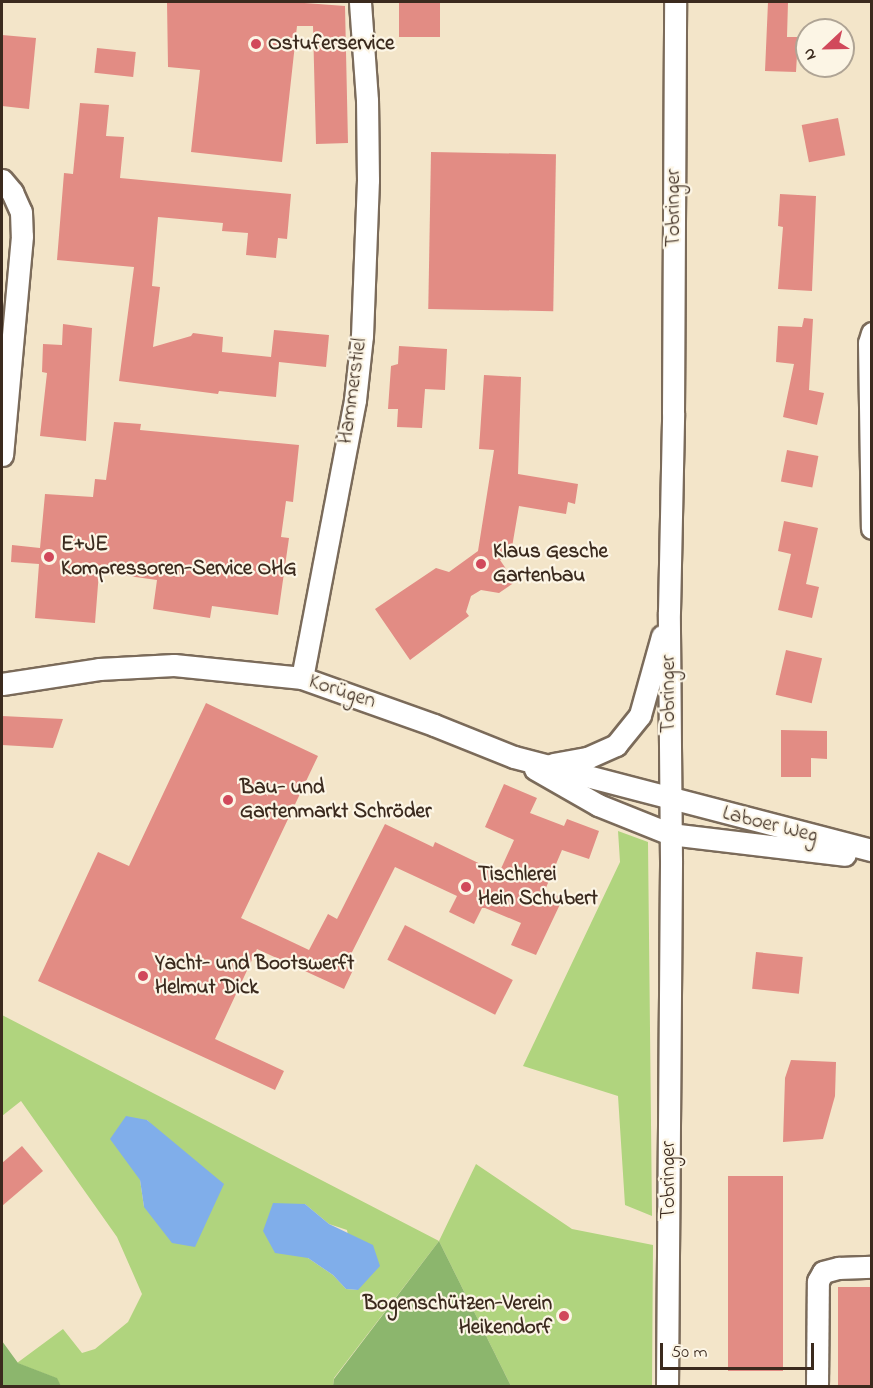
<!DOCTYPE html>
<meta charset="utf-8">
<style>
body{margin:0}
#map{position:relative;width:873px;height:1388px;overflow:hidden;background:#f3e5c9;font-family:"Indie Flower",sans-serif}
div>[style]{position:absolute}
[style*='--x']{left:calc(var(--x)*1px);top:calc(var(--y)*1px);width:calc(var(--w)*1px);rotate:calc(var(--a)*1deg)}
.green>*{inset:0;background:#b0d47e}
.forest>*{inset:0;background:#8cb66d}
.water>*{inset:0;background:#80aeea}
.building>*{inset:0;background:#e28c84;transform-origin:0 0}
.roads{filter:drop-shadow(2px 0 #7b6b5a) drop-shadow(-2px 0 #7b6b5a) drop-shadow(0 2px #7b6b5a) drop-shadow(0 -2px #7b6b5a)}
.minor>*{height:21px;margin:-10.5px;padding:0 10.5px;transform-origin:10.5px;border-radius:10.5px;background:#fff}
.dots>*{width:16px;height:16px;translate:-50% -50%;box-sizing:border-box;border:3px solid #fcf5e5;border-radius:50%}
span{translate:-50% -50%;white-space:nowrap;text-align:center;line-height:1.15;-webkit-text-stroke:4.5px #fcf5e5;paint-order:stroke}
.poi-label{font-size:21px;color:#3b2a1e;font-weight:700}
.left{translate:0 -50%;text-align:left}
.right{translate:-100% -50%;text-align:right}
.street-label{font-size:21px;color:#3b2a1e}
.frame{position:absolute;inset:0;border:3px solid #3b2a1e;pointer-events:none}
.north{position:absolute;left:795px;top:18px;width:60px;height:60px;box-sizing:border-box;background:#fcf5e5;border:2px solid #afa495;border-radius:50%;rotate:248deg;font-size:16px;font-weight:700;line-height:24px;text-align:center;color:#3b2a1e}
.north::after{content:'';display:block;margin:auto;width:21px;height:27px;background:#d1495b;clip-path:polygon(50% 0,100% 100%,50% 72%,0 100%)}
.scale{position:absolute;left:660px;top:1343px;width:154px;height:27px;box-sizing:border-box;border:3px solid #3b2a1e;border-top:0;padding-left:8px;font-size:18px;line-height:21px;white-space:nowrap;color:#3b2a1e;-webkit-text-stroke:4px #fcf5e5;paint-order:stroke}
</style>
<div id="map">
<div class="green">
<i style="clip-path:polygon(618px 831px,648px 842px,652px 1216px,625px 1205px,618px 1096px,523px 1066px,620px 862px)"></i>
<i style="clip-path:polygon(evenodd,2px 1015px,439px 1241px,476px 1164px,572px 1229px,653px 1245px,652px 1386px,511px 1386px,439px 1241px,334px 1378px,333px 1386px,61px 1386px,56px 1378px,17px 1363px,63px 1329px,82px 1353px,95px 1349px,128px 1322px,142px 1294px,117px 1237px,21px 1101px,2px 1116px,2px 1015px,147px 1120px,171px 1143px,144px 1207px,140px 1180px,147px 1120px,2px 1015px,305px 1204px,329px 1224px,347px 1230px,358px 1290px,346px 1289px,333px 1275px,308px 1258px,305px 1204px)"></i>
</div>
<div class="forest">
<i style="clip-path:polygon(439px 1241px,511px 1386px,333px 1386px,334px 1379px)"></i>
<i style="clip-path:polygon(2px 1341px,18px 1363px,57px 1378px,61px 1386px,2px 1386px)"></i>
</div>
<div class="water">
<i style="clip-path:polygon(126px 1116px,147px 1120px,224px 1184px,195px 1247px,172px 1243px,144px 1207px,140px 1180px,110px 1139px)"></i>
<i style="clip-path:polygon(273px 1203px,305px 1204px,329px 1224px,373px 1245px,380px 1266px,358px 1290px,346px 1289px,333px 1275px,308px 1258px,275px 1253px,263px 1231px)"></i>
</div>
<div class="building">
<i style="clip-path:polygon(167px 2px,291px 2px,345px 6px,348px 143px,316px 144px,313px 26px,297px 26px,282px 162px,191px 152px,200px 70px,168px 67px)"></i>
<i style="left:399px;top:2px;width:41px;height:35px"></i>
<i style="clip-path:polygon(768px 2px,788px 2px,787px 37px,807px 37px,807px 55px,797px 55px,796px 72px,765px 71px)"></i>
<i style="clip-path:polygon(2px 35px,36px 38px,29px 109px,2px 106px)"></i>
<i style="left:97px;top:48px;width:39px;height:25px;rotate:6deg"></i>
<i style="clip-path:polygon(80px 103px,109px 105px,106px 136px,124px 137px,120px 178px,291px 194px,287px 239px,278px 238px,276px 258px,246px 255px,248px 233px,222px 231px,223px 223px,158px 217px,152px 286px,160px 287px,153px 347px,191px 336px,193px 333px,223px 337px,222px 352px,271px 357px,274px 330px,329px 335px,326px 367px,279px 362px,276px 397px,219px 391px,218px 394px,119px 381px,134px 267px,57px 260px,64px 173px,73px 174px)"></i>
<i style="left:838px;top:118px;width:38px;height:37px;rotate:79deg"></i>
<i style="left:431px;top:152px;width:125px;height:157px;rotate:1deg"></i>
<i style="clip-path:polygon(780px 194px,816px 196px,812px 291px,778px 289px,783px 227px,778px 226px)"></i>
<i style="clip-path:polygon(804px 318px,813px 319px,809px 390px,824px 393px,817px 425px,783px 417px,794px 364px,776px 362px,778px 326px,802px 327px)"></i>
<i style="clip-path:polygon(63px 324px,92px 328px,86px 441px,40px 436px,47px 373px,42px 372px,43px 344px,62px 345px)"></i>
<i style="clip-path:polygon(399px 346px,447px 349px,445px 390px,425px 389px,422px 428px,397px 427px,398px 409px,388px 409px,391px 366px,398px 364px)"></i>
<i style="clip-path:polygon(484px 375px,521px 377px,518px 474px,578px 484px,575px 504px,568px 502px,566px 514px,519px 506px,511px 553px,500px 560px,515px 582px,499px 593px,481px 590px,471px 596px,466px 612px,469px 616px,410px 660px,375px 609px,436px 568px,449px 572px,478px 551px,494px 450px,479px 449px)"></i>
<i style="clip-path:polygon(114px 422px,141px 424px,140px 430px,299px 445px,293px 502px,286px 501px,281px 537px,289px 538px,278px 615px,212px 606px,210px 618px,153px 609px,157px 580px,99px 572px,95px 623px,35px 618px,39px 564px,11px 562px,12px 545px,40px 548px,45px 494px,93px 497px,95px 479px,106px 480px)"></i>
<i style="left:787px;top:450px;width:32px;height:32px;rotate:11deg"></i>
<i style="clip-path:polygon(784px 521px,818px 528px,806px 584px,819px 587px,812px 618px,778px 610px,791px 554px,778px 551px)"></i>
<i style="left:786px;top:650px;width:37px;height:46px;rotate:13deg"></i>
<i style="clip-path:polygon(206px 703px,318px 756px,241px 918px,309px 950px,328px 914px,337px 919px,385px 824px,433px 847px,435px 842px,499px 873px,514px 840px,485px 827px,504px 784px,537px 798px,530px 813px,564px 826px,567px 819px,599px 831px,589px 859px,562px 850px,545px 890px,563px 898px,536px 955px,511px 945px,521px 923px,485px 908px,482px 908px,474px 924px,449px 912px,457px 896px,395px 867px,345px 966px,353px 970px,344px 989px,257px 949px,215px 1039px,284px 1071px,275px 1090px,38px 981px,98px 852px,129px 866px)"></i>
<i style="clip-path:polygon(2px 716px,63px 719px,53px 748px,2px 745px)"></i>
<i style="clip-path:polygon(781px 730px,827px 731px,827px 759px,811px 758px,811px 777px,781px 777px)"></i>
<i style="left:405px;top:925px;width:121px;height:39px;rotate:27deg"></i>
<i style="left:756px;top:952px;width:47px;height:37px;rotate:6deg"></i>
<i style="clip-path:polygon(791px 1060px,836px 1062px,835px 1096px,823px 1139px,783px 1142px,785px 1078px)"></i>
<i style="clip-path:polygon(22px 1146px,43px 1171px,2px 1206px,2px 1163px)"></i>
<i style="left:728px;top:1176px;width:55px;height:195px"></i>
<i style="left:838px;top:1287px;width:34px;height:99px"></i>
</div>
<div class="roads">
<div class="minor">
<i style="--x:2;--y:180;--w:16;--a:50"></i>
<i style="--x:12;--y:192;--w:22;--a:66"></i>
<i style="--x:21;--y:212;--w:24;--a:88"></i>
<i style="--x:22;--y:236;--w:220;--a:95.2"></i>
<i style="--x:872;--y:333;--w:10;--a:107"></i>
<i style="--x:869;--y:343;--w:185;--a:89.1"></i>
<i style="--x:302;--y:678;--w:283;--a:-79.2"></i>
<i style="--x:355;--y:400;--w:64;--a:-83.8"></i>
<i style="--x:362;--y:336;--w:156;--a:-87.8"></i>
<i style="--x:368;--y:180;--w:80;--a:-90.7"></i>
<i style="--x:367;--y:100;--w:98;--a:-94.1"></i>
<i style="--x:2;--y:684;--w:98;--a:-8.8"></i>
<i style="--x:99;--y:669;--w:75;--a:-3.1"></i>
<i style="--x:174;--y:665;--w:129;--a:5.8"></i>
<i style="--x:302;--y:678;--w:140;--a:19.6"></i>
<i style="--x:434;--y:725;--w:86;--a:21.8"></i>
<i style="--x:514;--y:757;--w:370;--a:14.6"></i>
<i style="--x:553;--y:764;--w:35;--a:-10"></i>
<i style="--x:587;--y:758;--w:32;--a:-24"></i>
<i style="--x:616;--y:745;--w:38;--a:-51"></i>
<i style="--x:640;--y:715;--w:82;--a:-74.4"></i>
<i style="--x:535;--y:769;--w:73;--a:29.7"></i>
<i style="--x:598;--y:805;--w:78;--a:21.9"></i>
<i style="--x:670;--y:834;--w:176;--a:6.8"></i>
<i style="--x:667;--y:1386;--w:526;--a:-89.56"></i>
<i style="--x:671;--y:860;--w:248;--a:-90.5"></i>
<i style="--x:669;--y:612;--w:199;--a:-88.8"></i>
<i style="--x:673;--y:413;--w:411;--a:-89.7"></i>
<i style="--x:817;--y:1386;--w:105;--a:-89.5"></i>
<i style="--x:818;--y:1281;--w:10;--a:-61"></i>
<i style="--x:823;--y:1272;--w:16;--a:-15"></i>
<i style="--x:838;--y:1268;--w:34;--a:-2"></i>
</div>
</div>
<div class="dots">
<i style="left:256px;top:44px;background:#d1495b"></i>
<i style="left:49px;top:557px;background:#d1495b"></i>
<i style="left:481px;top:564px;background:#d1495b"></i>
<i style="left:228px;top:800px;background:#d1495b"></i>
<i style="left:466px;top:887px;background:#d1495b"></i>
<i style="left:143px;top:976px;background:#d1495b"></i>
<i style="left:564px;top:1316px;background:#d1495b"></i>
</div>
<div class="poi-label">
<span class="left" style="left:268px;top:44px">Ostuferservice</span>
<span class="left" style="left:61px;top:557px">E+JE<br>Kompressoren-Service OHG</span>
<span class="left" style="left:493px;top:564px">Klaus Gesche<br>Gartenbau</span>
<span class="left" style="left:240px;top:800px">Bau- und<br>Gartenmarkt Schröder</span>
<span class="left" style="left:478px;top:887px">Tischlerei<br>Hein Schubert</span>
<span class="left" style="left:155px;top:976px">Yacht- und Bootswerft<br>Helmut Dick</span>
<span class="right" style="left:552px;top:1316px">Bogenschützen-Verein<br>Heikendorf</span>
</div>
<div class="street-label">
<span style="left:674px;top:208px;rotate:-90deg">Tobringer</span>
<span style="left:353px;top:391px;rotate:-82deg">Hammerstiel</span>
<span style="left:342px;top:692px;rotate:18deg">Korügen</span>
<span style="left:669px;top:694px;rotate:-90deg">Tobringer</span>
<span style="left:770px;top:825px;rotate:14deg">Laboer Weg</span>
<span style="left:669px;top:1180px;rotate:-90deg">Tobringer</span>
</div>
<div class="frame"></div>
<div class="north">N</div>
<div class="scale">50 m</div>
</div>
